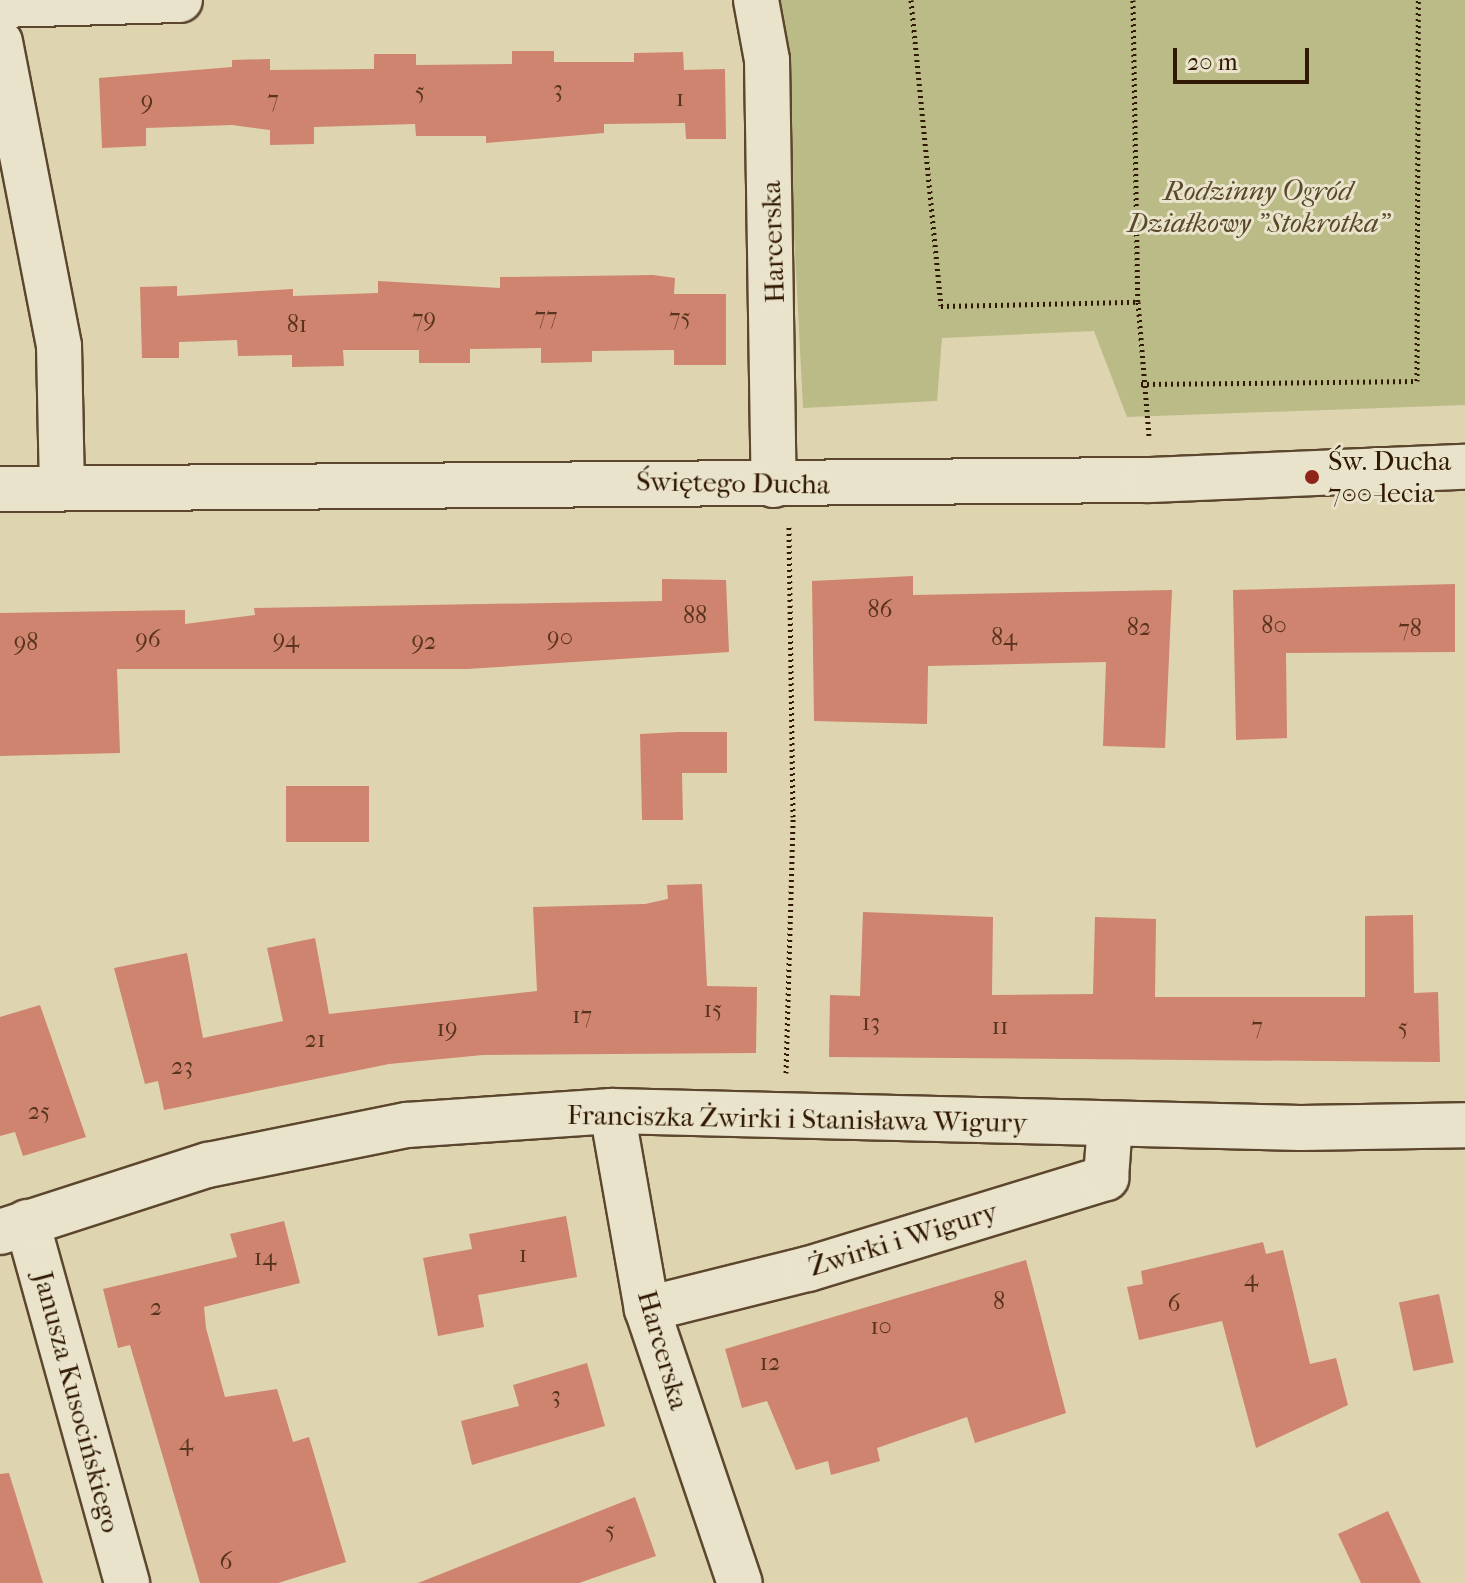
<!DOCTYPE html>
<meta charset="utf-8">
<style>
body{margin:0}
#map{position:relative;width:1465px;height:1583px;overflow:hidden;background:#dfd4b0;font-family:"IM FELL French Canon",serif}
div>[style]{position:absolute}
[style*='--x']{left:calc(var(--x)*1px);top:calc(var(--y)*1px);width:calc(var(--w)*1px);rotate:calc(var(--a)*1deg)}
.green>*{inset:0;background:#babb86}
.building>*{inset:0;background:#ce846e;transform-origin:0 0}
.path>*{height:5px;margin-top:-2.5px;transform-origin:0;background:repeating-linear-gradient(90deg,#301802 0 2px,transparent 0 6px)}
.roads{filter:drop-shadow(2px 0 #5c472e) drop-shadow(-2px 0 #5c472e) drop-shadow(0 2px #5c472e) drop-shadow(0 -2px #5c472e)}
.street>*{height:44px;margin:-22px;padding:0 22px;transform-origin:22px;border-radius:22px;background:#eae3cc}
.secondary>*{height:44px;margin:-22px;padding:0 22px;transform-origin:22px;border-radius:22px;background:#eae3cc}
.dots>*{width:22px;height:22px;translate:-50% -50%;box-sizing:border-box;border:4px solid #eae3cc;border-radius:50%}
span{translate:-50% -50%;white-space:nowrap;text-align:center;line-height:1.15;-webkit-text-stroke:6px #eae3cc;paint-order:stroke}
.number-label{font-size:24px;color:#58331d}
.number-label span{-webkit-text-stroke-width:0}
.park-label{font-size:28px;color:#59492a;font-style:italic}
.street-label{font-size:28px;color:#301802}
.poi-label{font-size:28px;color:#301802}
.left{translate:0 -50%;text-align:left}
.scale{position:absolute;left:1173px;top:48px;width:136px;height:36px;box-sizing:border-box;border:4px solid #301802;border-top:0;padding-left:10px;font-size:24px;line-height:28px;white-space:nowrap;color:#301802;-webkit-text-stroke:6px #eae3cc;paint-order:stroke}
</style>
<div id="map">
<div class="green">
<i style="clip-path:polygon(773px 0,1465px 0,1465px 405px,1127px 417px,1094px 331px,942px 338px,937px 401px,803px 408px,789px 135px)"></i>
</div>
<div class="building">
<i style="clip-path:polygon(512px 51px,554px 51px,554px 62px,634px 62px,634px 53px,683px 52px,684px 70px,725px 69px,726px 139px,686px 139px,685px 123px,604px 124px,604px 133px,486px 143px,486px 136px,416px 136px,415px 124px,314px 127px,314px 144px,270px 145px,270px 130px,232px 125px,146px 128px,146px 146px,102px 148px,99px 78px,232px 67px,232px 60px,270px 59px,270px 70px,374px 69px,374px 54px,416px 54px,416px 65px,512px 64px)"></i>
<i style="clip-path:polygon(653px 275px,675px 278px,674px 294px,726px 294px,726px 365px,674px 365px,674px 350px,592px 351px,592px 362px,541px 363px,541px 348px,470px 349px,470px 363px,419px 363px,419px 350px,343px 350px,344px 366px,292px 367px,292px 355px,238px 356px,237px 340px,179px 342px,179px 358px,142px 358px,140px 287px,177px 286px,177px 296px,293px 289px,293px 296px,378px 293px,378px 281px,500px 288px,500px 277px)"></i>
<i style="clip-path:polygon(913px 576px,913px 595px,1172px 590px,1165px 748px,1103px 746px,1106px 662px,928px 666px,927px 724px,814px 721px,812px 581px)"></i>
<i style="clip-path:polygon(662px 579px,726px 580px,729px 652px,467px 669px,117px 669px,120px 753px,0 756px,0 613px,185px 610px,185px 624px,255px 615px,254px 608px,662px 601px)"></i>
<i style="clip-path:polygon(1455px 584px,1455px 652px,1286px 653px,1287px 738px,1236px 740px,1233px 590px)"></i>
<i style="clip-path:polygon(679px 732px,727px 732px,727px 773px,682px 773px,683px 820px,642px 820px,640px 734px)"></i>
<i style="left:369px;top:786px;width:56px;height:83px;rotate:90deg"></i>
<i style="clip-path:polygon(702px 884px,707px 986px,757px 987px,756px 1053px,483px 1055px,389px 1064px,164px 1110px,158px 1081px,145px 1084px,114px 968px,187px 953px,203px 1038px,283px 1021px,267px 948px,315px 938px,329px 1014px,537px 991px,533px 907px,645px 904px,668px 899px,667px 885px)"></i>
<i style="clip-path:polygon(863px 912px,993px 917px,992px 995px,1093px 994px,1095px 917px,1156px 919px,1155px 997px,1365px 997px,1365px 916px,1413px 915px,1414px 993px,1438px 992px,1440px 1062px,829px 1057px,830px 995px,860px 996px)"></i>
<i style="clip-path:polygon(40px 1005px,86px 1137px,23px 1156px,15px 1132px,0 1136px,0 1017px)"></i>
<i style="clip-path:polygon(566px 1216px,577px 1277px,478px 1295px,484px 1327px,438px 1336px,423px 1258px,472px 1249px,469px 1234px)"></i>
<i style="clip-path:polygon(284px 1221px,300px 1283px,204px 1307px,206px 1328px,225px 1397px,277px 1389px,293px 1442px,309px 1437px,346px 1562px,278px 1583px,200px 1583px,130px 1345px,118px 1348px,103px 1289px,237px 1257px,230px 1234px)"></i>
<i style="clip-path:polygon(1263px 1242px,1266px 1254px,1283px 1250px,1310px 1364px,1336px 1358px,1348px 1405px,1256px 1448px,1222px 1321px,1139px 1340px,1127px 1287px,1143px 1284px,1141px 1271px)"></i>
<i style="clip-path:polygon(1026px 1260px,1066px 1413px,975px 1443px,967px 1417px,877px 1448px,880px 1461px,831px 1475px,828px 1461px,796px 1470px,767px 1401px,742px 1408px,725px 1349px)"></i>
<i style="left:1439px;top:1294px;width:70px;height:41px;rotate:78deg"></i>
<i style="clip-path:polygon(587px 1363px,605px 1426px,472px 1465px,461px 1421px,519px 1406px,513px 1385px)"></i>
<i style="clip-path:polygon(9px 1473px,43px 1583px,0 1583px,0 1474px)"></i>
<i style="clip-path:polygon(635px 1497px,656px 1556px,579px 1583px,418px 1583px)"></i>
<i style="clip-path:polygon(1388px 1511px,1421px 1583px,1361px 1583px,1338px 1534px)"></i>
</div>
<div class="path">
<i style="--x:911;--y:0;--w:307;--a:84.4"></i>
<i style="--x:941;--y:306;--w:197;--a:-1.2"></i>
<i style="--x:1133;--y:0;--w:302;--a:89.1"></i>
<i style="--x:1138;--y:302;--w:134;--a:85.3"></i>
<i style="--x:1141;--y:384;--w:276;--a:-0.6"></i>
<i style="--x:1417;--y:381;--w:381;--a:-89.8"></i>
<i style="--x:786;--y:1073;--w:256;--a:-88.4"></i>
<i style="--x:793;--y:817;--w:290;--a:-90.8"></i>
</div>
<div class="roads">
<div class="street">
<i style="--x:756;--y:0;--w:61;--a:79.6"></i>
<i style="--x:767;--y:60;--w:425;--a:89.1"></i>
<i style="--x:0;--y:5;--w:180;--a:-1.6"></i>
<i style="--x:0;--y:42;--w:310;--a:79"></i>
<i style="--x:59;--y:346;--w:141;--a:88.8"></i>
<i style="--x:612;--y:1111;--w:201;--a:80"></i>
<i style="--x:647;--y:1309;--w:289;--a:71.3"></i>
<i style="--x:27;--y:1222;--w:375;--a:74.5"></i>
<i style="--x:0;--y:1232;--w:219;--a:-17.9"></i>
<i style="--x:208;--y:1165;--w:203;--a:-11.4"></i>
<i style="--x:407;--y:1125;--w:205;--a:-3.9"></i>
<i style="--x:612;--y:1111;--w:689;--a:1.41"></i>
<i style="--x:1301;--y:1128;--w:164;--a:-1"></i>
<i style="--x:647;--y:1309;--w:166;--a:-14"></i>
<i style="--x:808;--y:1269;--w:312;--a:-17"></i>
<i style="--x:1106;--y:1178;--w:54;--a:-85.8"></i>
</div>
<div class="secondary">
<i style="--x:0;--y:489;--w:1149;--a:-0.45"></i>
<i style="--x:1149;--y:480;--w:316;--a:-2.4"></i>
</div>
</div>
<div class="dots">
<i style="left:1312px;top:477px;background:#8f2418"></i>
</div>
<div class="number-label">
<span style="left:558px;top:90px">3</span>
<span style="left:420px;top:92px">5</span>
<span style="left:680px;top:99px">1</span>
<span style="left:273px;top:100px">7</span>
<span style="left:147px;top:102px">9</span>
<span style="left:546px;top:317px">77</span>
<span style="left:680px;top:318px">75</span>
<span style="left:424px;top:319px">79</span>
<span style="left:297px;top:325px">81</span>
<span style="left:880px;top:610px">86</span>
<span style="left:695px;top:616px">88</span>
<span style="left:1274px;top:626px">80</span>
<span style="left:1139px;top:628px">82</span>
<span style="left:1410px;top:629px">78</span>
<span style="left:560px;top:638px">90</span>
<span style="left:1004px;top:638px">84</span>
<span style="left:148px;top:640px">96</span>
<span style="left:286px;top:640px">94</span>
<span style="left:424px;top:642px">92</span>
<span style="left:26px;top:643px">98</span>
<span style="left:713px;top:1010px">15</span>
<span style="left:582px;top:1016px">17</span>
<span style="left:871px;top:1023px">13</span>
<span style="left:1000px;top:1027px">11</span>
<span style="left:1257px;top:1027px">7</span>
<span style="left:1403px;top:1028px">5</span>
<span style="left:447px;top:1029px">19</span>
<span style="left:315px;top:1040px">21</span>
<span style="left:182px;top:1067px">23</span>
<span style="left:39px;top:1112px">25</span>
<span style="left:523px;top:1255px">1</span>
<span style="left:265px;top:1258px">14</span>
<span style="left:1251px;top:1279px">4</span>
<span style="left:999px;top:1302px">8</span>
<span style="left:1174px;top:1304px">6</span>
<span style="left:156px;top:1308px">2</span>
<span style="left:881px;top:1327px">10</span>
<span style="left:770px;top:1363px">12</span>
<span style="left:556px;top:1396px">3</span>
<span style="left:186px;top:1443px">4</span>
<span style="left:610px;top:1531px">5</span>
<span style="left:226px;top:1562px">6</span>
</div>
<div class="park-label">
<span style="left:1258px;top:207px">Rodzinny Ogród<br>Działkowy "Stokrotka"</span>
</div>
<div class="street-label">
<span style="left:773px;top:242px;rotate:-92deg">Harcerska</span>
<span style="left:733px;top:483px;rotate:1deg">Świętego Ducha</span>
<span style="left:797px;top:1119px;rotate:1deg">Franciszka Żwirki i Stanisława Wigury</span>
<span style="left:903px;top:1239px;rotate:-17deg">Żwirki i Wigury</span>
<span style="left:663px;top:1350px;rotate:74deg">Harcerska</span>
<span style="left:77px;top:1402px;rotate:75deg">Janusza Kusocińskiego</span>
</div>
<div class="poi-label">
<span class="left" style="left:1328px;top:477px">Św. Ducha<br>700-lecia</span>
</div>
<div class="scale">20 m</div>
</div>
